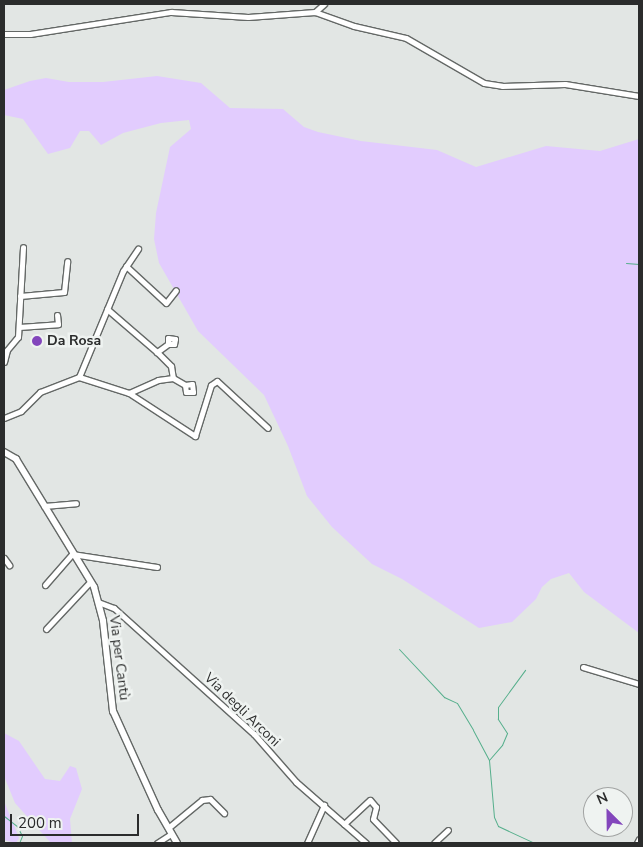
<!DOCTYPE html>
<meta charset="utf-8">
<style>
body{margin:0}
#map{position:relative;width:643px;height:847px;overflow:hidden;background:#e2e6e4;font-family:"Nunito Sans",sans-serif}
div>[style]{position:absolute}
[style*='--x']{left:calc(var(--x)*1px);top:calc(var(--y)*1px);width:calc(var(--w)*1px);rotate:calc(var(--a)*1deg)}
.green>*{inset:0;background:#e2ccfe}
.stream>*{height:1px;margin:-0.5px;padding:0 0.5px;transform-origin:0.5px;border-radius:0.5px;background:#56af8c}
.roads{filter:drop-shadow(1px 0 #646866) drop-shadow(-1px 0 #646866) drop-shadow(0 1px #646866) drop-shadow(0 -1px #646866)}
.minor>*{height:5px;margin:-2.5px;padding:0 2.5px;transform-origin:2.5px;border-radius:2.5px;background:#fff}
.tertiary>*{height:6px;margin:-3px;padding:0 3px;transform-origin:3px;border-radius:3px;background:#fff}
.dots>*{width:14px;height:14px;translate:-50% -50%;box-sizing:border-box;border:2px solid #eff3f1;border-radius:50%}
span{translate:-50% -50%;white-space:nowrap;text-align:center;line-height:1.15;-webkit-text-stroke:5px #eff3f1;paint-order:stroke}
.poi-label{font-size:14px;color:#2b2c2c;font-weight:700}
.left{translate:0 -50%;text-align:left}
.street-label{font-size:14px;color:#2b2c2c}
.frame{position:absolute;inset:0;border:5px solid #2b2c2c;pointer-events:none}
.north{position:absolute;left:583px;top:787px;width:50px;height:50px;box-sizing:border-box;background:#eff3f1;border:1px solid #a1a3a2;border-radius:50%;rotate:337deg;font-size:14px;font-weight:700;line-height:20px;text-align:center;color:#2b2c2c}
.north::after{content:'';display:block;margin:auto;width:18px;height:22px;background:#8346bc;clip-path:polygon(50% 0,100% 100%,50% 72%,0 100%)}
.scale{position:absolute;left:10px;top:814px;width:129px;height:22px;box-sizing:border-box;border:2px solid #2b2c2c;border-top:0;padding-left:6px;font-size:15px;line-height:18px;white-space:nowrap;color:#2b2c2c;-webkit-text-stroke:4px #eff3f1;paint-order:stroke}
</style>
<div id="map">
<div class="green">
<i style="clip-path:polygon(157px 76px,201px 83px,230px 108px,283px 109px,304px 127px,318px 132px,361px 141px,437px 150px,476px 167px,546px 146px,600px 151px,639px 139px,639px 633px,584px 592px,569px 573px,551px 579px,542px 587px,536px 599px,512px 622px,479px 628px,402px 579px,372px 564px,332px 527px,307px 496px,288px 446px,264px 395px,198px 331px,159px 263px,154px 239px,156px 213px,170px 147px,191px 129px,189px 120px,161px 123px,123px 133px,101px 145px,89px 131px,80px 131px,70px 148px,48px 154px,23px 119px,4px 115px,4px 90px,30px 81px,46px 78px,69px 82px,103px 82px)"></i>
<i style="clip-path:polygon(4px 733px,19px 741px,45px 779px,60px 781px,70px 766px,76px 768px,82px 789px,70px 819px,72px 843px,51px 843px,15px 803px,4px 776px)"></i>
<i style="clip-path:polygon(4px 801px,19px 838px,16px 843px,4px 840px)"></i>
</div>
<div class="stream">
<i style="--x:626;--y:263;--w:13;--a:4"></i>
<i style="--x:399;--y:649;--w:66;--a:46.8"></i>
<i style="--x:444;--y:697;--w:14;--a:25"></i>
<i style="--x:457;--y:703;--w:31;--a:59"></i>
<i style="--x:473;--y:730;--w:34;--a:62"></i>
<i style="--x:489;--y:760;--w:57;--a:85"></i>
<i style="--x:494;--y:817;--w:10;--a:66"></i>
<i style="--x:498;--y:826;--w:40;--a:25"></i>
<i style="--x:489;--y:760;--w:20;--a:-49"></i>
<i style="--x:502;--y:745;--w:13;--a:-67"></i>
<i style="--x:507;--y:733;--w:17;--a:-123"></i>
<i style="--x:498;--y:719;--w:12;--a:-90"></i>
<i style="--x:498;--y:707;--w:46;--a:-53.9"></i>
<i style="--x:4;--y:816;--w:16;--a:38"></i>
<i style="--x:17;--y:826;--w:11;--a:63"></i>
<i style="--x:22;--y:836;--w:8;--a:113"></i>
</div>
<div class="roads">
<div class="minor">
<i style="--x:315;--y:12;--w:12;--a:-42"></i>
<i style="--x:4;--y:34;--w:26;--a:0"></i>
<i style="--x:30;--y:34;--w:143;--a:-8.9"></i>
<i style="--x:171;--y:12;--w:77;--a:3.7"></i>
<i style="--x:248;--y:17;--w:67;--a:-4.3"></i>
<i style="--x:315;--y:12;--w:41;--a:19.7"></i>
<i style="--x:354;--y:26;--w:53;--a:13"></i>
<i style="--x:406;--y:38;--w:90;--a:30"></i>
<i style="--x:484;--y:83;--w:18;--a:9"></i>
<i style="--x:502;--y:86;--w:63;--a:-1.8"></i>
<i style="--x:565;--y:84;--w:75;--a:9.2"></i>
<i style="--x:126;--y:266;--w:54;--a:42.8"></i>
<i style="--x:166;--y:303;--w:16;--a:-52"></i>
<i style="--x:20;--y:296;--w:44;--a:-5.2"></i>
<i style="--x:64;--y:292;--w:31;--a:-84"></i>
<i style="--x:107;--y:309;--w:66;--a:40.7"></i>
<i style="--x:19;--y:327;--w:39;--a:-4"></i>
<i style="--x:58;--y:324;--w:9;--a:-96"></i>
<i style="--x:168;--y:344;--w:6;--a:-90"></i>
<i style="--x:168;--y:338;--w:7;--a:8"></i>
<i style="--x:175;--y:339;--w:5;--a:101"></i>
<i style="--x:174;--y:344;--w:6;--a:180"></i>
<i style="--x:168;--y:344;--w:14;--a:144"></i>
<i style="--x:157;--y:352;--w:20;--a:45"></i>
<i style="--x:171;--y:366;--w:12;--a:81"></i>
<i style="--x:4;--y:362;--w:12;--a:-76"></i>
<i style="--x:7;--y:350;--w:17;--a:-50"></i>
<i style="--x:18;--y:337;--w:90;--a:-86.8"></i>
<i style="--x:79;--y:377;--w:115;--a:-67.5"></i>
<i style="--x:123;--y:271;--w:27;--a:-56"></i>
<i style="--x:129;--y:393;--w:32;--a:-24"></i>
<i style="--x:158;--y:380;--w:15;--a:-8"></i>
<i style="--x:173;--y:378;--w:14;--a:30"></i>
<i style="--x:185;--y:385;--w:7;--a:82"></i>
<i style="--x:186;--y:392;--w:7;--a:0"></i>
<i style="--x:193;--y:392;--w:8;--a:-97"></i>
<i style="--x:192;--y:384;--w:7;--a:172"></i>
<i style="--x:4;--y:418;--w:18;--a:-22"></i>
<i style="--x:21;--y:411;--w:27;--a:-45"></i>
<i style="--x:40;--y:392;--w:42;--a:-21"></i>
<i style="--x:79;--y:377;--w:52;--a:17.7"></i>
<i style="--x:129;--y:393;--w:79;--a:33.1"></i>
<i style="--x:195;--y:436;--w:53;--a:-72.6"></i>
<i style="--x:211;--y:385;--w:7;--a:-34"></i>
<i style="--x:217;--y:381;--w:69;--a:42.7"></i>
<i style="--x:44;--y:506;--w:32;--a:-5"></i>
<i style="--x:4;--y:558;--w:9;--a:54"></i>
<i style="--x:45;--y:585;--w:41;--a:-48.9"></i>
<i style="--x:72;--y:554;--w:86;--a:8.7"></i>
<i style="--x:98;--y:602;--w:17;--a:21"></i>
<i style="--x:114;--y:608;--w:188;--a:42"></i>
<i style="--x:254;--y:734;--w:64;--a:48.8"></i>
<i style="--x:296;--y:782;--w:93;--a:41.1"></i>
<i style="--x:46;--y:629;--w:64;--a:-46.9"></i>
<i style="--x:583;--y:667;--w:59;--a:16.9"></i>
<i style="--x:344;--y:824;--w:35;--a:-43"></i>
<i style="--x:370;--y:800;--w:9;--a:49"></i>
<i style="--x:376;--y:807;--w:12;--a:104"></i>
<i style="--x:373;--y:819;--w:33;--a:46"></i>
<i style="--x:168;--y:828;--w:44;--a:-39.5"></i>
<i style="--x:202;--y:800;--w:8;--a:-7"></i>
<i style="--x:210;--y:799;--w:20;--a:45"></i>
<i style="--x:157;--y:843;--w:17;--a:-33"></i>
<i style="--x:307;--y:843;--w:42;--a:-65.9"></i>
<i style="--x:434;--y:843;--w:19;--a:-43"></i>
<i style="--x:637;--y:843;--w:4;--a:-63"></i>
</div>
<div class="tertiary">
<i style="--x:4;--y:452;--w:14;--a:30"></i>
<i style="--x:16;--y:459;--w:150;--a:58.6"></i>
<i style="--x:94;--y:587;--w:35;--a:75"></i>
<i style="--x:103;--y:621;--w:91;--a:83.7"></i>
<i style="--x:113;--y:711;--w:109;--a:65.6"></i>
<i style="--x:158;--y:810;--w:38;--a:60"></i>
</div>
</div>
<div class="dots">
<i style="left:37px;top:341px;background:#8346bc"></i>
</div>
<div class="poi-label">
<span class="left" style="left:47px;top:341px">Da Rosa</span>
</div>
<div class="street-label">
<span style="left:119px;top:658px;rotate:83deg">Via per Cantù</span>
<span style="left:242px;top:710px;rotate:44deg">Via degli Arconi</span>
</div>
<div class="frame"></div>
<div class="north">N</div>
<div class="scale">200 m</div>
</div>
